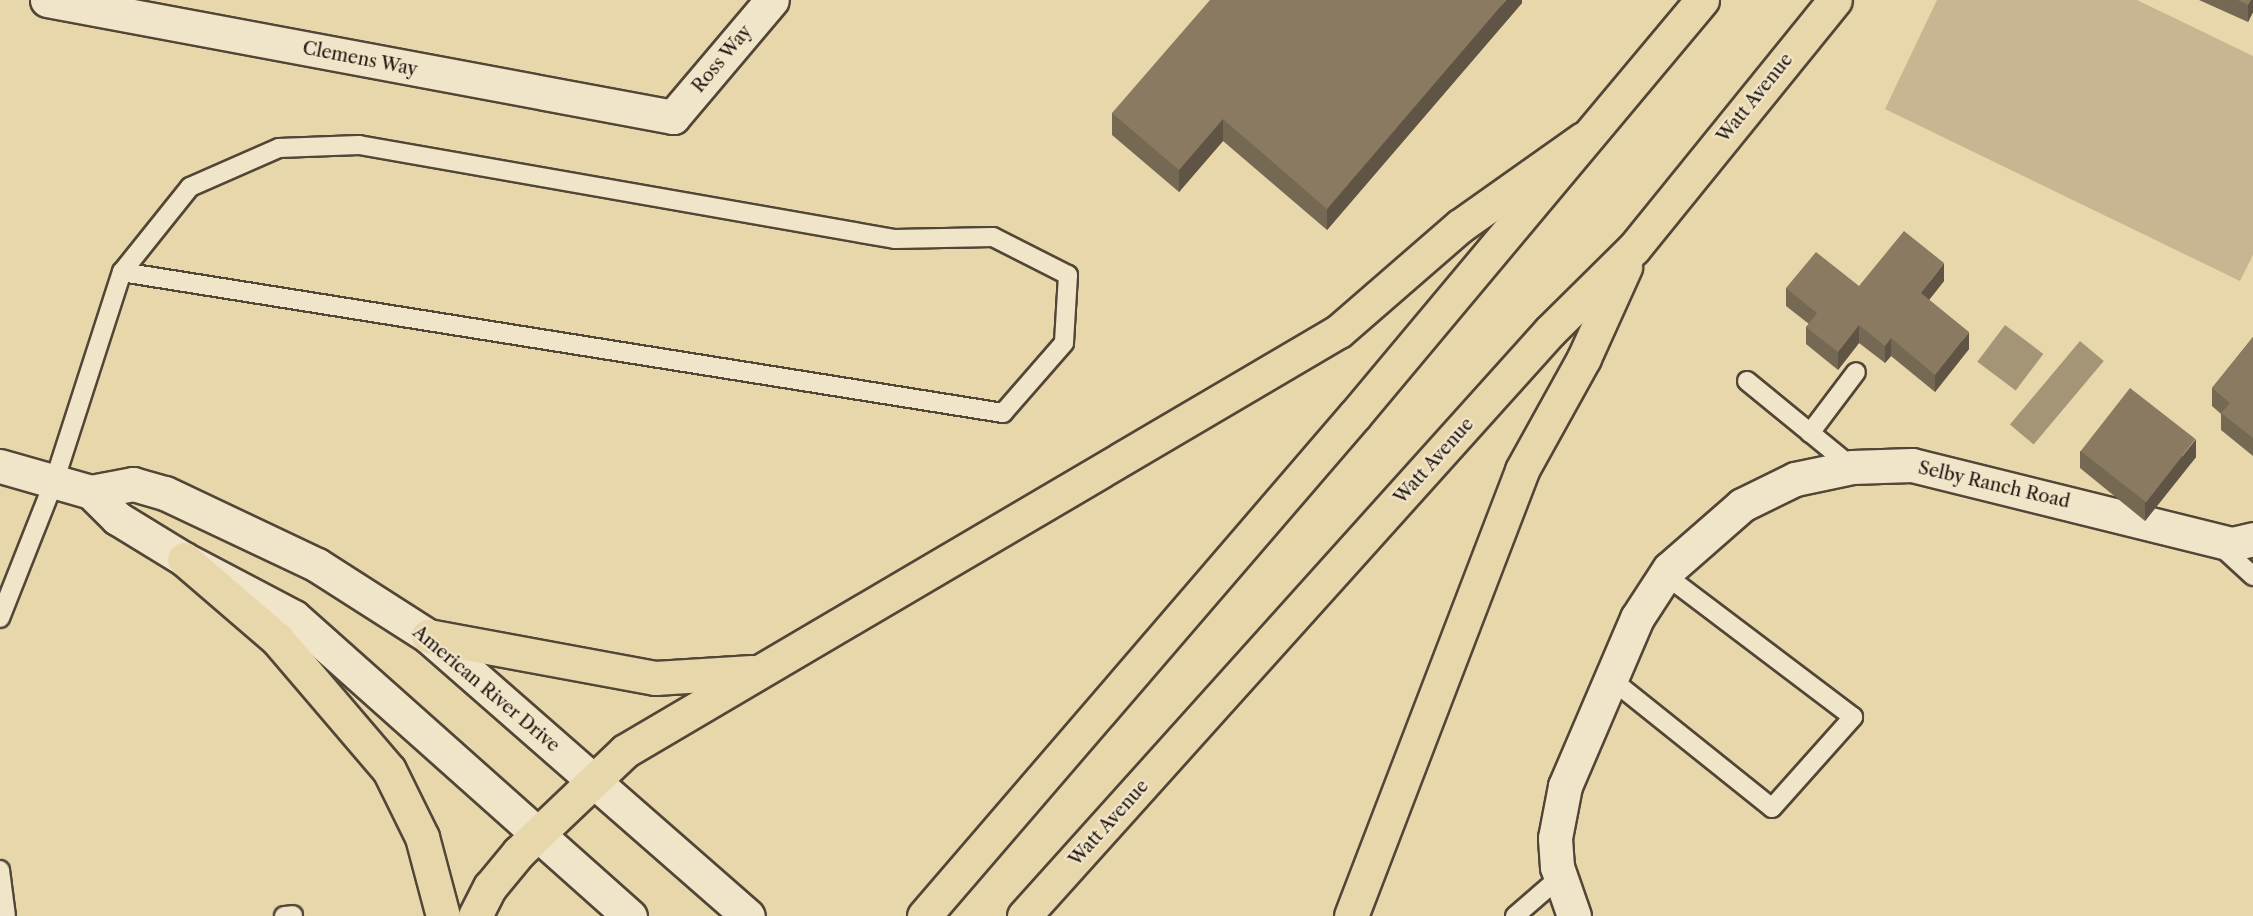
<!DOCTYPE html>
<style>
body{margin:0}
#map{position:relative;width:2253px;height:916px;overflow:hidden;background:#e9d7ac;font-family:"Libre Caslon Text",serif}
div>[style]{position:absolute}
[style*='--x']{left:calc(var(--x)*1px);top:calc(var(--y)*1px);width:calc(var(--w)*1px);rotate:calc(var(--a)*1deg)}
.green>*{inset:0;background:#c7b691}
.water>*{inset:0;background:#a59577;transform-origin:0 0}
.roads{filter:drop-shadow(2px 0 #524637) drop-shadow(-2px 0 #524637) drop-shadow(0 2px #524637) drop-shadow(0 -2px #524637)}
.service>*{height:18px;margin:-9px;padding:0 9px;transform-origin:9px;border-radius:9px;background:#f1e5c9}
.minor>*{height:33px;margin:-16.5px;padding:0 16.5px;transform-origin:16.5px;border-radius:16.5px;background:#f1e5c9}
.tertiary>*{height:33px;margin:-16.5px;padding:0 16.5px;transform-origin:16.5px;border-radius:16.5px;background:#f1e5c9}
.primary>*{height:33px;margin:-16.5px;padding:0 16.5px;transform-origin:16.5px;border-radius:16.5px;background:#e9d7ac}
.wall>*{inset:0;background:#766953}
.shaded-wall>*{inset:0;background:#605544}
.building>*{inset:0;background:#897a61;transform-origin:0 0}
span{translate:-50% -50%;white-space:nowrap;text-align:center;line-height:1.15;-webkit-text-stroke:4.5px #f1e5c9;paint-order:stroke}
.street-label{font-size:18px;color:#201510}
</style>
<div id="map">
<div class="green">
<i style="clip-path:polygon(1937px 0,2137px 0,2253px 56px,2253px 255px,2240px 281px,1885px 109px)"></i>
</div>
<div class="water">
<i style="left:2005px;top:325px;width:48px;height:46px;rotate:37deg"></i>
<i style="left:2080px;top:341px;width:31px;height:109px;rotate:40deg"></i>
</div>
<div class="roads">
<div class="service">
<i style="--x:1747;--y:381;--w:136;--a:39.3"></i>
<i style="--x:1810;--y:433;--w:76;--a:-53"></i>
<i style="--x:2217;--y:543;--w:49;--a:42.5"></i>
<i style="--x:0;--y:618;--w:149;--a:-68.4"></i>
<i style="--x:55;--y:479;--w:218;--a:-72.1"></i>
<i style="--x:122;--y:272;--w:109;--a:-51.3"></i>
<i style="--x:190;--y:187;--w:97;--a:-23.7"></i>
<i style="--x:279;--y:148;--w:80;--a:-2.1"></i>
<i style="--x:359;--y:145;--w:544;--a:9.95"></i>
<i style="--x:895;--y:239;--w:98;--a:-1.2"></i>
<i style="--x:993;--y:237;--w:84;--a:26.9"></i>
<i style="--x:1068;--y:275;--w:68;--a:93.4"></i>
<i style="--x:1064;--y:343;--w:93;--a:131.1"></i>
<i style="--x:1003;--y:413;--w:892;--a:-170.91"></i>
<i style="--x:1611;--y:679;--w:206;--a:38.7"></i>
<i style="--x:1772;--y:808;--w:122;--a:-48.3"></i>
<i style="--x:1853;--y:717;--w:236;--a:-142.9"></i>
<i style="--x:0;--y:870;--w:46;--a:82.6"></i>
<i style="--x:284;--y:916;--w:9;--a:-6"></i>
<i style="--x:1515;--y:916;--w:60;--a:-40.9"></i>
</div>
<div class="minor">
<i style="--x:47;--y:0;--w:637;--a:10.59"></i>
<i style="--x:673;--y:117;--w:153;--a:-49.8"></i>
<i style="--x:1574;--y:916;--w:52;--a:-109.1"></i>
<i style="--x:1557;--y:867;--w:29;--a:-94"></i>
<i style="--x:1555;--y:838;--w:53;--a:-79.1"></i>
<i style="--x:1565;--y:786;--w:183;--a:-66.8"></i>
<i style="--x:1637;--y:618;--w:59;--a:-56.9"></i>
<i style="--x:1669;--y:569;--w:97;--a:-41.2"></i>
<i style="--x:1742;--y:505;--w:59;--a:-26.1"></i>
<i style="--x:1795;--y:479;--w:58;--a:-11.9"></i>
<i style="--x:1852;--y:467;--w:60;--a:-1.9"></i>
<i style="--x:1912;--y:465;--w:330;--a:13.9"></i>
<i style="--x:2232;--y:544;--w:22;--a:-13"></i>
</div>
<div class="tertiary">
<i style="--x:0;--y:466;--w:95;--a:15.9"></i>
<i style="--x:91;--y:492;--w:37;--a:45"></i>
<i style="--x:117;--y:518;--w:79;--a:31.5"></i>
<i style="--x:184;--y:559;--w:124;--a:27.8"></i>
<i style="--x:294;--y:617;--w:450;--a:41.7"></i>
<i style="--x:91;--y:492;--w:43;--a:-10.8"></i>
<i style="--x:133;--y:484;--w:33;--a:16"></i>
<i style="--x:165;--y:493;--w:168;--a:25.3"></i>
<i style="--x:317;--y:565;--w:132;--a:32.6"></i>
<i style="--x:428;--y:636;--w:425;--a:41.2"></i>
</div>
<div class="primary">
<i style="--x:184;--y:559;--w:123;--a:40.7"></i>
<i style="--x:277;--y:639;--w:172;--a:49.5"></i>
<i style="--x:389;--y:770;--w:75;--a:63.8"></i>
<i style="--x:422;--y:837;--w:82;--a:75.1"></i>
<i style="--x:428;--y:636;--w:231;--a:10.5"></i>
<i style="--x:655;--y:678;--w:97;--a:-3.5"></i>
<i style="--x:475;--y:916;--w:33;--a:-63"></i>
<i style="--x:490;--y:887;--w:45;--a:-50.4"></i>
<i style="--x:519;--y:852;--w:146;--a:-43.6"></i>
<i style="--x:625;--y:751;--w:828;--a:-30.47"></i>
<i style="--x:1339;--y:331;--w:160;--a:-41"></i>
<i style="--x:1460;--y:226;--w:151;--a:-35.3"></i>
<i style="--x:924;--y:916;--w:661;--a:-49.3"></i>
<i style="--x:1355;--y:415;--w:541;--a:-50.1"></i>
<i style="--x:1024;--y:916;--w:787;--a:-48.04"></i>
<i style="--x:1550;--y:331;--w:118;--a:-44.7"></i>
<i style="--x:1634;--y:248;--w:319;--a:-51"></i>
<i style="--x:1351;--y:916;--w:478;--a:-69"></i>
<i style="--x:1522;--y:470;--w:128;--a:-61"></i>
<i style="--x:1584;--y:358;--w:100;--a:-65.7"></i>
</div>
</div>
<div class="wall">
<i style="clip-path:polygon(1522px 0,1522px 3px,1327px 230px,1223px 141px,1179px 192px,1112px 135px,1112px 113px)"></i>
<i style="clip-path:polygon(2199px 0,2253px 0,2253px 12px,2248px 22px)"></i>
<i style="clip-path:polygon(1944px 281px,1929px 300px,1969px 349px,1935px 392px,1891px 356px,1885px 363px,1859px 343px,1838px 370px,1806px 344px,1806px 327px,1809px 324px,1786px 306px,1786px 288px,1859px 286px)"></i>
<i style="clip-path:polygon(2253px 337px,2253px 456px,2221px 430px,2221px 414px,2212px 406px,2212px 388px)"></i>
<i style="clip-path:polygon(2080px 451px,2196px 457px,2145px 521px,2080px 468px)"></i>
</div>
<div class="shaded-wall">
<i style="clip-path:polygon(1506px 0,1522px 0,1522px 3px,1327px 230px,1327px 209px)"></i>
<i style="clip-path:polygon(2251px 0,2253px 0,2253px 12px,2248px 22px,2248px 5px)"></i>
<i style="clip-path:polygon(1223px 119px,1223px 141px,1179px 192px,1179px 170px)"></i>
<i style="clip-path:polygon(1944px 263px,1944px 281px,1921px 310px,1921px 293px)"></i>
<i style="clip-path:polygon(1859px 325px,1859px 343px,1838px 370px,1838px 352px)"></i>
<i style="clip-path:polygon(1969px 332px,1969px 349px,1935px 392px,1935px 375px)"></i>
<i style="clip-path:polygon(1891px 338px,1891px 356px,1885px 363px,1885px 346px)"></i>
<i style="clip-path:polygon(2196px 439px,2196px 457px,2145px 521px,2145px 503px)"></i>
</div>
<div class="building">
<i style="clip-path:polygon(1210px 0,1506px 0,1327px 209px,1223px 119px,1179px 170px,1112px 113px)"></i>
<i style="clip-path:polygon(2238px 0,2251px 0,2248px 5px)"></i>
<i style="clip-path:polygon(1904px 231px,1944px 263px,1921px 293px,1969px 332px,1935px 375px,1891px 338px,1885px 346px,1859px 325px,1838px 352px,1806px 327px,1817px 313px,1786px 288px,1816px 252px,1859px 286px)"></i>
<i style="clip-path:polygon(2253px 337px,2253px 438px,2221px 413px,2230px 403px,2212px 388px)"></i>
<i style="left:2130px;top:388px;width:83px;height:80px;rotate:38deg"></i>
</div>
<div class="street-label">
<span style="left:360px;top:59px;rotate:11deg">Clemens Way</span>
<span style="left:722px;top:59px;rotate:-50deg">Ross Way</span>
<span style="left:1755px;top:98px;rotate:-51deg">Watt Avenue</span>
<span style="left:1434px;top:461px;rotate:-48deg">Watt Avenue</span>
<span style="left:1994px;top:485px;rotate:13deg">Selby Ranch Road</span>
<span style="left:486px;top:689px;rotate:40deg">American River Drive</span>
<span style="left:1109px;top:823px;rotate:-48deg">Watt Avenue</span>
</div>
</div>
